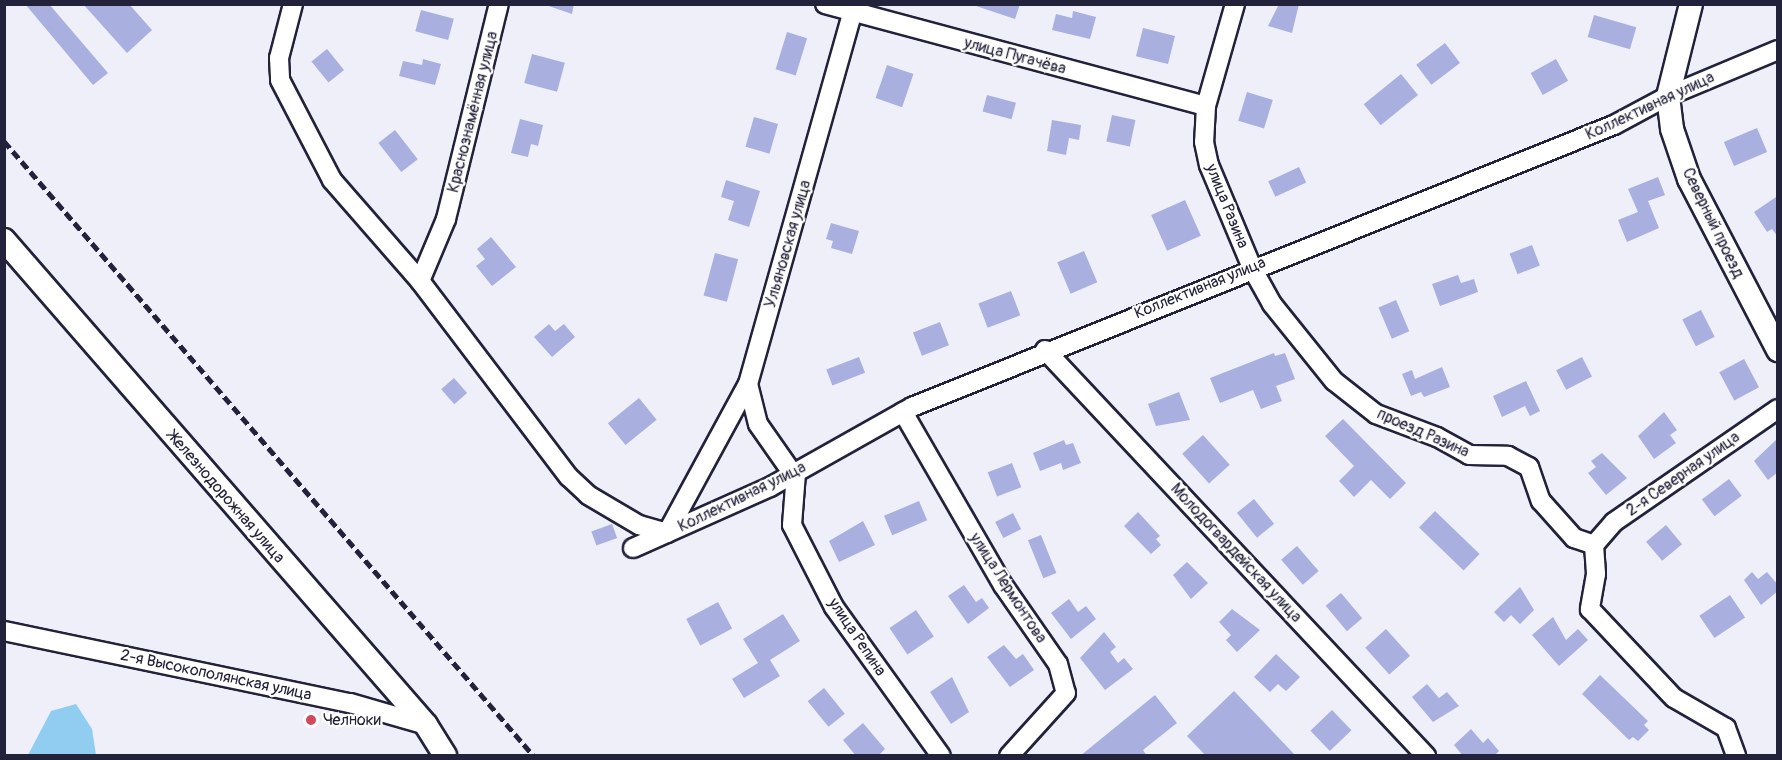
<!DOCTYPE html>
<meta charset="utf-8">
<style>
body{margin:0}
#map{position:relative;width:1782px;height:760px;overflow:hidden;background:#eeeff9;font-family:Pangolin,sans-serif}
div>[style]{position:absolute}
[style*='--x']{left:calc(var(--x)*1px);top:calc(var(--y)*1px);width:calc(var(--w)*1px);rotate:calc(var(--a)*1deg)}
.water>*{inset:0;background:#91cdf1}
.building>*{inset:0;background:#a9b0e0;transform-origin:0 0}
.roads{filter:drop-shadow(2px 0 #22223b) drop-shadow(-2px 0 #22223b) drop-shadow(0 2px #22223b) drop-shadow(0 -2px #22223b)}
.minor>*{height:18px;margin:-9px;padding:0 9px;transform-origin:9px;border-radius:9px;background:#fff}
.tertiary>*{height:22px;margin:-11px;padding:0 11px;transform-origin:11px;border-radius:11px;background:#fff}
.rail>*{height:4.5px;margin-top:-2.25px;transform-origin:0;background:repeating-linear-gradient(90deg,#22223b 0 9px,transparent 0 13.5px)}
.dots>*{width:16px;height:16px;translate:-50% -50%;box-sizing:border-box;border:3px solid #fff;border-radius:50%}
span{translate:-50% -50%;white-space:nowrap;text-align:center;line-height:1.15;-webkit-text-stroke:4.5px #fff;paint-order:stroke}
.street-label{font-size:16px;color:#22223b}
.poi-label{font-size:16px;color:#22223b}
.left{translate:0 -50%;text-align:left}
.frame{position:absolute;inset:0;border:6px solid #22223b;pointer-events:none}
</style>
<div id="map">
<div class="water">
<i style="clip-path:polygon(76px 704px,92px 729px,96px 755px,28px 755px,51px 711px)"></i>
</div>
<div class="building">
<i style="clip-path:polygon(25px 4px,49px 4px,108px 73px,93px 85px)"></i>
<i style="clip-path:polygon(83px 4px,129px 4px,152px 30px,127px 53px)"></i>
<i style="clip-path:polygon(543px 4px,574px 4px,572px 14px)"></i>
<i style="clip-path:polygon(970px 4px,1020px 4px,1015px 19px)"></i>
<i style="clip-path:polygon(1279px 4px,1299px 4px,1292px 33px,1268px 26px)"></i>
<i style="left:421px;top:10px;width:34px;height:22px;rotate:15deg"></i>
<i style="clip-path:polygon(1073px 11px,1096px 17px,1090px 39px,1052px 30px,1056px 14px,1072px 18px)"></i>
<i style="left:1594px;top:15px;width:44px;height:23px;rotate:16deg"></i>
<i style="left:1143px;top:28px;width:33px;height:29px;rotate:14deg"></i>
<i style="left:787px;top:32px;width:21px;height:39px;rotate:17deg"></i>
<i style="left:1445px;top:43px;width:25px;height:36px;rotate:53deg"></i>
<i style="left:327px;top:49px;width:27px;height:20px;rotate:51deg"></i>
<i style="left:532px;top:54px;width:34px;height:30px;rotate:15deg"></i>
<i style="clip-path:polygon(423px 59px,441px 64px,435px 85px,399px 76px,403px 61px,422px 65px)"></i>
<i style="left:1556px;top:59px;width:25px;height:29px;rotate:61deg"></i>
<i style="left:887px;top:65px;width:28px;height:35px;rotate:19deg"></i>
<i style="left:1401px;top:74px;width:27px;height:48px;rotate:51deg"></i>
<i style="left:1247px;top:92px;width:27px;height:30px;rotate:17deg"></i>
<i style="left:987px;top:95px;width:30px;height:17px;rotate:15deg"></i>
<i style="left:1112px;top:115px;width:24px;height:27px;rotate:12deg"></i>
<i style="left:754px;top:117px;width:25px;height:31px;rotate:16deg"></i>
<i style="clip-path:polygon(520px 119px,543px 125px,538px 146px,531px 144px,528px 157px,511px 153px)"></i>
<i style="clip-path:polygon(1052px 120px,1081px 125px,1079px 140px,1069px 138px,1066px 155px,1047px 151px)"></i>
<i style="left:1757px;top:128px;width:26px;height:36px;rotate:67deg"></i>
<i style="left:395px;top:130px;width:37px;height:21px;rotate:52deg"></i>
<i style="left:1299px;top:167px;width:17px;height:34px;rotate:65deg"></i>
<i style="clip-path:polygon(1658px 177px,1665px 195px,1648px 201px,1659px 228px,1627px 242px,1618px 220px,1638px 212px,1628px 189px)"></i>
<i style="clip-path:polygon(726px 180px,760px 191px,749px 227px,728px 220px,734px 201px,721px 197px)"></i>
<i style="clip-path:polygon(1776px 197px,1778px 199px,1778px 237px,1772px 229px,1767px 232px,1754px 212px)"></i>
<i style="left:1185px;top:200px;width:39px;height:37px;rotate:66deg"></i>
<i style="clip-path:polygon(831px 223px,859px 231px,852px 254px,831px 248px,833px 241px,826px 239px)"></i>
<i style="clip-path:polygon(491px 237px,516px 267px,492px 286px,476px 266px,485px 259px,477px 249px)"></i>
<i style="left:1532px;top:245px;width:22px;height:24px;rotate:69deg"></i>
<i style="left:1084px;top:251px;width:34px;height:29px;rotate:67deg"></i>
<i style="left:715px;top:253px;width:24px;height:44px;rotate:15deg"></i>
<i style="clip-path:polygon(1458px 275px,1461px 283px,1474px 279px,1478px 292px,1440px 306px,1432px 284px)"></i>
<i style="left:1011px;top:291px;width:26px;height:35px;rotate:69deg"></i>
<i style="left:1396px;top:300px;width:34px;height:19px;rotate:67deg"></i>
<i style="left:1701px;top:310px;width:30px;height:21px;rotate:63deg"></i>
<i style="left:940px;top:322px;width:25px;height:29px;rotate:69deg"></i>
<i style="clip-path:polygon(549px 324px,555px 331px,564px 324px,575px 337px,552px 357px,534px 337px)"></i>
<i style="clip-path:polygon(1274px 353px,1275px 356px,1285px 353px,1295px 379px,1276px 386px,1282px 401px,1261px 409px,1253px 390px,1220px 403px,1210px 378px)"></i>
<i style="left:859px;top:357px;width:17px;height:35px;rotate:69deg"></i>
<i style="left:1582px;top:357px;width:22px;height:29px;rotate:63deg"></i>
<i style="left:1744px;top:359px;width:32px;height:28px;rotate:62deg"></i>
<i style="clip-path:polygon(1442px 367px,1450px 387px,1424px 397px,1421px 392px,1411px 396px,1402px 374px,1412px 370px,1415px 379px)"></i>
<i style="left:454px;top:378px;width:20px;height:17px;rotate:49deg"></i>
<i style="clip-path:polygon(1526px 381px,1540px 411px,1530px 416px,1525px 406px,1502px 417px,1493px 396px)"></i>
<i style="clip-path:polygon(1179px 392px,1190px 420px,1156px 426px,1148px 404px)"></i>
<i style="left:639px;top:398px;width:28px;height:40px;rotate:51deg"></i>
<i style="clip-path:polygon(1664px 412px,1677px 430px,1670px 435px,1676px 443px,1654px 459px,1638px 436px)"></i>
<i style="clip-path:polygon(1343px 419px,1406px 483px,1390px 499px,1371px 480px,1354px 497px,1339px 481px,1354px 466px,1325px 436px)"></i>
<i style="left:1203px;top:435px;width:40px;height:28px;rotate:48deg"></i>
<i style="clip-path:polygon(1778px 438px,1778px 472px,1768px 480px,1754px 461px)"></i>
<i style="clip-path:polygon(1064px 440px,1066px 445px,1073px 443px,1081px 463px,1063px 470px,1061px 463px,1040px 471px,1033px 453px)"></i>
<i style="clip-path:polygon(1602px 453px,1627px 478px,1606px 495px,1588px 473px,1596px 467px,1591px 461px)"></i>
<i style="left:1012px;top:463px;width:26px;height:26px;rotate:69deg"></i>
<i style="left:1729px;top:479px;width:21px;height:34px;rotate:53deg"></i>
<i style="left:1254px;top:499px;width:32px;height:22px;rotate:51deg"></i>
<i style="left:919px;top:501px;width:21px;height:38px;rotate:67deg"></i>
<i style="left:1435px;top:511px;width:62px;height:23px;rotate:44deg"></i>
<i style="clip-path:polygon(1138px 512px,1160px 536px,1156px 539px,1161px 545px,1151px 554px,1124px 526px)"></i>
<i style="left:1013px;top:513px;width:18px;height:20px;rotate:63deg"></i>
<i style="clip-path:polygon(863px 521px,875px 545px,839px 562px,829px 541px)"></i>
<i style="left:612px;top:524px;width:15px;height:22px;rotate:70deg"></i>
<i style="left:1666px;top:525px;width:25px;height:26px;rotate:50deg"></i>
<i style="left:1041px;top:535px;width:41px;height:14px;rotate:68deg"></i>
<i style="left:1297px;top:546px;width:33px;height:21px;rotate:49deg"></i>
<i style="clip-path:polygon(1187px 562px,1208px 583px,1191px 599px,1173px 575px)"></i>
<i style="clip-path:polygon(1752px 572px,1758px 579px,1767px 572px,1778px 585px,1778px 591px,1761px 605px,1744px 580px)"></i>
<i style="clip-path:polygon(964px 585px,976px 602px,982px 598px,989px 608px,968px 624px,948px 596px)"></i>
<i style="clip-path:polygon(1520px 587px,1534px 610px,1520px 624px,1511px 615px,1504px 622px,1494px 612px)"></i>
<i style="left:1341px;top:593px;width:33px;height:20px;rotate:50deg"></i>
<i style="left:1730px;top:595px;width:27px;height:37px;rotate:56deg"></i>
<i style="clip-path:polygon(1069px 599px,1078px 612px,1086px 606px,1096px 619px,1071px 639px,1051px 613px)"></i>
<i style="left:718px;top:602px;width:30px;height:36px;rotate:62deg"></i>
<i style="clip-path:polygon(1232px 609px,1260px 630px,1237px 652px,1226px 640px,1231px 635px,1219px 622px)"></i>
<i style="left:916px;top:610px;width:32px;height:32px;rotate:56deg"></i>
<i style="clip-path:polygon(783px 614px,800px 641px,770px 660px,780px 676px,744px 698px,732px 679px,758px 663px,743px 639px)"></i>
<i style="clip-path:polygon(1553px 617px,1566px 640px,1578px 629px,1588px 640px,1559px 666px,1532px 635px)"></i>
<i style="left:1386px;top:629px;width:36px;height:28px;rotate:48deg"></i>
<i style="clip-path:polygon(1104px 632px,1116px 647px,1110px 652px,1118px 663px,1124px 658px,1133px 669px,1105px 690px,1080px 658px)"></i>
<i style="clip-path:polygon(1004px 645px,1016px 659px,1023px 654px,1034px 670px,1010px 687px,987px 657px)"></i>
<i style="clip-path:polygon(1276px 654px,1300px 677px,1286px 691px,1278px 684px,1270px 692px,1254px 677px)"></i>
<i style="clip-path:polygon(1600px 675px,1648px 721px,1644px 725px,1649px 730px,1638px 741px,1633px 737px,1629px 740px,1582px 694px)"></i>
<i style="clip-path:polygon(952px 677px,969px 712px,951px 724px,930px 692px)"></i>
<i style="clip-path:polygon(1427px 684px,1439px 698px,1447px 692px,1459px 706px,1433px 722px,1412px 697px)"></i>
<i style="left:824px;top:688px;width:33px;height:21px;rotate:51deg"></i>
<i style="clip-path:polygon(1234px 691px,1296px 756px,1206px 756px,1187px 736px)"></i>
<i style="clip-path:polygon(1155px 695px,1177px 723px,1143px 750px,1147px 756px,1080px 756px)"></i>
<i style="left:1332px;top:710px;width:28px;height:30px;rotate:46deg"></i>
<i style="clip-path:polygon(863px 723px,885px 749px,878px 756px,856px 756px,843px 740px)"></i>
<i style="clip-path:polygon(1471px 729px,1483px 743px,1488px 738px,1499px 751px,1494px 756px,1463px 756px,1454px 745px)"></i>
</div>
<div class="roads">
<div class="minor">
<i style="--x:293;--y:4;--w:56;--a:104.5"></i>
<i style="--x:279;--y:58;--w:22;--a:87"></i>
<i style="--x:280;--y:80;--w:113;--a:62.5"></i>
<i style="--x:332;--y:180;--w:134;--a:48.9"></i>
<i style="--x:420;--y:281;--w:246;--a:52.8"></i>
<i style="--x:569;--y:477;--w:26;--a:43"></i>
<i style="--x:588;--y:495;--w:59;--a:30.5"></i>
<i style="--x:639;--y:525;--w:29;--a:16"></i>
<i style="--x:667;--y:533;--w:170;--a:-61.5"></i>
<i style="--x:825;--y:4;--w:394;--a:15"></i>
<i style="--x:1235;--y:4;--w:106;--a:105.9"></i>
<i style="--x:1206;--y:106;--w:36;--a:93"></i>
<i style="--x:1204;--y:142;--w:24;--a:78"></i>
<i style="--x:1209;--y:165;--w:112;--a:67.3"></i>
<i style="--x:1252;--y:268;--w:41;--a:60.9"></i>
<i style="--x:1272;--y:304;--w:99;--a:51.2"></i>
<i style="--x:1334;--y:381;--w:53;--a:38.2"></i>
<i style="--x:1376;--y:414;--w:65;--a:20.7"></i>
<i style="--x:1437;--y:437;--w:37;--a:29"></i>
<i style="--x:1469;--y:455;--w:39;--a:1"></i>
<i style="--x:1508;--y:456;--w:24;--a:28"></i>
<i style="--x:1529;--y:467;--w:36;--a:71"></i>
<i style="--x:1541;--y:501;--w:50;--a:48.3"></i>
<i style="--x:1574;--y:538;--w:21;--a:19"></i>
<i style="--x:1594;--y:545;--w:29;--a:86"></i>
<i style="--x:1596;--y:574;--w:36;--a:100"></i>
<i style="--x:1590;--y:609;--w:122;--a:46.7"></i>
<i style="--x:1674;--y:698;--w:60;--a:30"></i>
<i style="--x:1726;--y:728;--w:30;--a:70"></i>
<i style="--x:420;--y:281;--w:67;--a:-67.2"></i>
<i style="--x:446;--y:219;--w:221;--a:-76.2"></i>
<i style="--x:1045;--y:350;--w:557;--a:46.82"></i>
<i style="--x:903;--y:412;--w:200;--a:60"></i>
<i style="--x:1003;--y:585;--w:96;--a:55.2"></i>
<i style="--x:1058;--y:664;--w:30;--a:75"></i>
<i style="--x:1066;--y:693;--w:85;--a:132.1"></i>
<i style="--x:796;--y:473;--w:52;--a:94.4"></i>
<i style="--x:792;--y:525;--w:92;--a:62.9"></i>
<i style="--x:834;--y:607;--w:183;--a:54.3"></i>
<i style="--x:793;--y:474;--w:61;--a:-125"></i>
<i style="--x:758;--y:424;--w:41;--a:-104"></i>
<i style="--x:748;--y:384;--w:395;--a:-74.3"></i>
<i style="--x:1594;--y:545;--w:30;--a:-49"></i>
<i style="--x:1614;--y:522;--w:199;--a:-34.6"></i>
<i style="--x:633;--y:548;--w:150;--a:-24"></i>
<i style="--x:770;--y:487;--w:163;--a:-29.4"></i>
<i style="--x:912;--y:407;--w:757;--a:-21.89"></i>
<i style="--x:1614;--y:125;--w:61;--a:-28.2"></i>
<i style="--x:1668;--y:96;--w:119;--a:-22.7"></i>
<i style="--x:4;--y:631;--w:353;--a:11.8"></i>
<i style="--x:350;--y:703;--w:79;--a:16.1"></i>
</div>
<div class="tertiary">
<i style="--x:1691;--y:4;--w:95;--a:104"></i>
<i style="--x:1668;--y:96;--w:33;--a:83"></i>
<i style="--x:1672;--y:129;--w:53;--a:71.2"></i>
<i style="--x:1689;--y:179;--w:193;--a:62.5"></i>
<i style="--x:4;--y:240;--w:643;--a:48.97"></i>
<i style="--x:426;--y:725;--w:36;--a:58"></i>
</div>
</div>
<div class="rail">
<i style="--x:4;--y:141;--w:812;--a:49.25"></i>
</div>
<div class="dots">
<i style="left:311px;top:720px;background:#d1495b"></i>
</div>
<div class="street-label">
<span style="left:1015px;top:56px;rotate:15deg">улица Пугачёва</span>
<span style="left:1650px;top:106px;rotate:-25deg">Коллективная улица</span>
<span style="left:473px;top:112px;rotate:-76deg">Краснознамённая улица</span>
<span style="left:1227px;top:206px;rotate:68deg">улица Разина</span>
<span style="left:1713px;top:223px;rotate:64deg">Северный проезд</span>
<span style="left:788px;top:244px;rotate:-74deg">Ульяновская улица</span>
<span style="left:1200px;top:288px;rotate:-22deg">Коллективная улица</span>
<span style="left:1423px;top:433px;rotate:24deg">проезд Разина</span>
<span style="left:1683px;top:474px;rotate:-35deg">2-я Северная улица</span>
<span style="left:226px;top:497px;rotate:49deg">Железнодорожная улица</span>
<span style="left:742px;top:497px;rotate:-26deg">Коллективная улица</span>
<span style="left:1236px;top:553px;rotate:47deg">Молодогвардейская улица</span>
<span style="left:1008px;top:588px;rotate:57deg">улица Лермонтова</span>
<span style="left:857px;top:637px;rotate:56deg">улица Репина</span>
<span style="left:216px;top:675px;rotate:12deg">2-я Высокополянская улица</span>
</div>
<div class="poi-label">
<span class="left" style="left:323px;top:720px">Челноки</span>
</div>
<div class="frame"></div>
</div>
